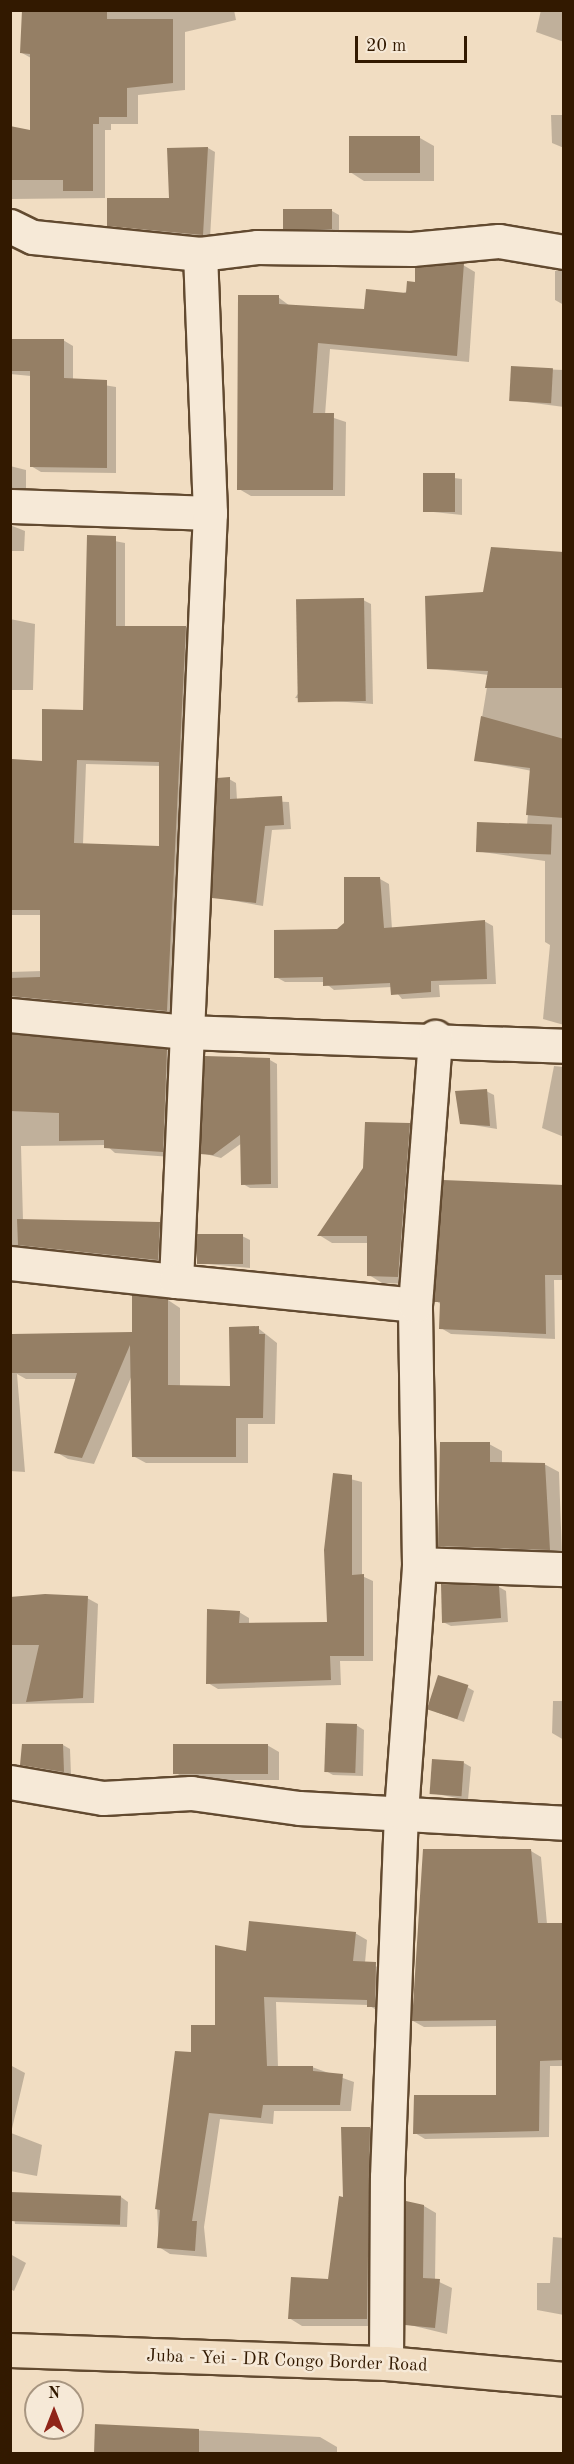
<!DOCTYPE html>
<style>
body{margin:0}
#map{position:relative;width:574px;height:2464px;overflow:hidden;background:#f1ddc2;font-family:"Old Standard TT",serif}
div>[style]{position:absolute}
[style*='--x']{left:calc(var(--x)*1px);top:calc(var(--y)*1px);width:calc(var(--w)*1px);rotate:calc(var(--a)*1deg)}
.shadow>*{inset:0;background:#0003}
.building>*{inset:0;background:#957f65;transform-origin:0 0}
.roads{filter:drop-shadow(2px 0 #624a30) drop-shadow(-2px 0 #624a30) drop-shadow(0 2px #624a30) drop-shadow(0 -2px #624a30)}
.street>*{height:33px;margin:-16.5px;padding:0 16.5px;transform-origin:16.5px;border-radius:16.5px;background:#f6e9d7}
.primary>*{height:33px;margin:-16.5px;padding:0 16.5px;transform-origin:16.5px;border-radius:16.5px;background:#f1ddc2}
span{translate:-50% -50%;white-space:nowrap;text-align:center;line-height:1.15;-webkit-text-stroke:5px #f6e9d7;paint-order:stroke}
.street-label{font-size:18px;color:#321900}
.frame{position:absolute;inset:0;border:12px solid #321900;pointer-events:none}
.north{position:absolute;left:24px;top:2380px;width:60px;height:60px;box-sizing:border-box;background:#f6e9d7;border:2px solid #a89681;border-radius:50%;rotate:0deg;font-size:16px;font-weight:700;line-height:24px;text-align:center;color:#321900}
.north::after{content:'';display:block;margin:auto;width:21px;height:27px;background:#8f2418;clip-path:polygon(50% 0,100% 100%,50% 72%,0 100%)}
.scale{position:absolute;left:355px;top:36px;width:112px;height:27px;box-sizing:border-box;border:3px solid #321900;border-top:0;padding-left:8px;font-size:18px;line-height:21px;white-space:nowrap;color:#321900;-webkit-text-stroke:4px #f6e9d7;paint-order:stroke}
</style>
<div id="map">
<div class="shadow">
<i style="clip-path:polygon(71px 10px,234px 10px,236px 20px,185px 32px,185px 90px,138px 95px,138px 124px,111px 124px,111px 130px,105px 130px,105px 198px,10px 199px,10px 127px,31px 131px,31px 58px,22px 53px)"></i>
<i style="clip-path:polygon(541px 10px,564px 10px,564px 42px,536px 32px)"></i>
<i style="clip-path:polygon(551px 115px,564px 115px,564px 148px,552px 143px)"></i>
<i style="clip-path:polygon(350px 138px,420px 138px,434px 146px,434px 181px,364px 181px,350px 172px)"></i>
<i style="clip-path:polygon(208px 148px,215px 152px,210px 238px,108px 225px,170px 200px,169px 149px)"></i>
<i style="clip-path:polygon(285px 211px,332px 211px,339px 215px,339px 233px,292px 232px,285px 228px)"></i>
<i style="clip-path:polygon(463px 265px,475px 272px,469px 362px,330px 349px,325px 415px,346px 422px,345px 496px,251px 496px,239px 489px,278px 297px,290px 306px,365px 311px)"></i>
<i style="clip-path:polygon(564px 270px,564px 305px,555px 300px,555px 271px)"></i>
<i style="clip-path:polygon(10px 340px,63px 340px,73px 346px,73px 380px,116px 387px,116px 473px,41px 472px,31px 466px,31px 376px,10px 374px)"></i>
<i style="clip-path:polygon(512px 368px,564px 370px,564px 407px,511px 400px)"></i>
<i style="clip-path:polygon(10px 466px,26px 470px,26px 491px,10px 493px)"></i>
<i style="clip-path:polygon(424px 474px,462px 479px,462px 515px,424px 511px)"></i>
<i style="clip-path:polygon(10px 525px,25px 531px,24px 551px,10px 551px)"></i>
<i style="clip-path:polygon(evenodd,88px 536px,125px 543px,125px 627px,186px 627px,195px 633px,176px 1016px,10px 1006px,10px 972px,42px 971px,42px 915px,10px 915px,10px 804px,84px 712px,88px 536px,86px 764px,161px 766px,160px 847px,83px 844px,86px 764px)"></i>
<i style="clip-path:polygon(564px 554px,564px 1025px,543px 1019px,550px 945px,545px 942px,545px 861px,476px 851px,527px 825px,532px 771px,475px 760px,489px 675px,429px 668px,485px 593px)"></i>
<i style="clip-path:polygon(363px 600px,371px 604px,373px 704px,295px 698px)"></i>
<i style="clip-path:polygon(10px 619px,35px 624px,33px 690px,10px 690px)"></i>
<i style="clip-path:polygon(229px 779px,236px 783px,237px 800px,289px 802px,291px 829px,272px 830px,263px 906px,213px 897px)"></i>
<i style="clip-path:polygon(380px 879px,389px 884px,392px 929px,484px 921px,493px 926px,496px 984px,439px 985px,440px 997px,402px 999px,392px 987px,334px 990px,324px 982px,285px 982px,276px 977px,345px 924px)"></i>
<i style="clip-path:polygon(10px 1035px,167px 1050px,176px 1056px,172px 1157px,115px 1153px,106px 1145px,21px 1146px,23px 1220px,159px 1224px,169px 1229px,167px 1265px,10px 1251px)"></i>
<i style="clip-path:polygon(270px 1060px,277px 1064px,278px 1188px,250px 1188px,243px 1184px,242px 1143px,221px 1158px,202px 1153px)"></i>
<i style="clip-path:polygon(554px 1066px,564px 1067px,564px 1137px,542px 1128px)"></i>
<i style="clip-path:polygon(486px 1091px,494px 1095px,497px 1129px,461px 1123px)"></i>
<i style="clip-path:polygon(409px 1125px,423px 1132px,411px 1284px,382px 1283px,369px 1275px,369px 1243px,332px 1243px,319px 1235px)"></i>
<i style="clip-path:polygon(564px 1186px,564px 1280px,554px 1280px,555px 1339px,451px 1334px,441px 1328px,442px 1305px,436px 1301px)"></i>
<i style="clip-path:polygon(242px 1236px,250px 1240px,250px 1268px,197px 1263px)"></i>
<i style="clip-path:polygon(168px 1300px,180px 1308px,180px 1387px,232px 1387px,258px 1328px,277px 1343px,275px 1424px,248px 1424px,248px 1463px,146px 1463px,133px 1456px,132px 1375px,94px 1464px,68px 1459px,56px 1452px,77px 1379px,26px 1379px,17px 1374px,25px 1472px,10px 1471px,10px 1356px,133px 1333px)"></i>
<i style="clip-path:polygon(489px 1444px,502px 1451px,502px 1464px,546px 1465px,559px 1472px,562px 1556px,453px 1553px,440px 1545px)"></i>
<i style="clip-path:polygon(334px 1475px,362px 1482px,362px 1576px,373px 1581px,373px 1661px,340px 1661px,341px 1685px,218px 1689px,208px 1683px,239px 1612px,249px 1618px,249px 1625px,329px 1624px)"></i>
<i style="clip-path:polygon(499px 1587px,506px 1591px,508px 1622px,451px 1626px,443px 1622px)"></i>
<i style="clip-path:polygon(10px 1598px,87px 1598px,98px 1604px,94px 1703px,10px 1704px)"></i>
<i style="clip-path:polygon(467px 1687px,474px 1691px,464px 1722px,436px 1712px)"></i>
<i style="clip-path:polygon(553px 1701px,564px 1701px,564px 1740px,552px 1733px)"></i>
<i style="clip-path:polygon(356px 1725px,364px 1730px,363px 1776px,333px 1775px,326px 1771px)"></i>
<i style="clip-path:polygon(63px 1745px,70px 1749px,71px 1775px,22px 1764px)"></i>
<i style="clip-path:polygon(267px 1745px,279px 1752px,279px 1780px,188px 1780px,176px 1773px)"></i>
<i style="clip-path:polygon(464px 1763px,471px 1767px,468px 1800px,431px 1793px)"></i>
<i style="clip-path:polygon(531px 1851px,541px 1857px,547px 1924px,564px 1924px,564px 2066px,550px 2066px,549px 2137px,425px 2139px,415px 2133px,497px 2096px,497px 2026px,424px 2027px,413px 2021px)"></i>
<i style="clip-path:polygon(355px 1933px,367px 1940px,365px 1963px,388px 1970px,380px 2012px,368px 2005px,276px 2002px,278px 2067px,312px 2067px,354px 2082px,351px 2111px,274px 2111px,273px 2124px,220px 2119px,204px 2227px,207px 2257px,170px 2254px,159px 2247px,157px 2208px,192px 2054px,217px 2027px,247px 1953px)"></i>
<i style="clip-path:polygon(10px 2065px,25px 2073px,11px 2133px,42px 2145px,37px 2176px,10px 2171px)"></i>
<i style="clip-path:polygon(370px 2128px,383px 2135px,380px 2326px,302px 2326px,289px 2318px,329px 2280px,345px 2198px)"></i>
<i style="clip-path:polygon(10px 2193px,121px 2197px,128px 2202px,127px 2227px,15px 2224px)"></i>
<i style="clip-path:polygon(424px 2206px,436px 2213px,435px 2280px,452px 2288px,447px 2334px,406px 2324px)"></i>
<i style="clip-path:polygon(553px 2237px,564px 2238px,564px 2315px,537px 2310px,537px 2283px,550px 2283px)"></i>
<i style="clip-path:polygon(10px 2254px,26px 2263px,14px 2291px,10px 2289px)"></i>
<i style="clip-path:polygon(97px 2425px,320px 2437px,337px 2447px,337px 2454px,95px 2454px)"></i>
</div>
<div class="building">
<i style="clip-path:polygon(22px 10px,107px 10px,107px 19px,173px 19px,173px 83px,127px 88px,127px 117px,99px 117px,99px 124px,93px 124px,93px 191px,63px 191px,63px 180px,10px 180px,10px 126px,30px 130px,30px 54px,20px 53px)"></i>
<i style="left:349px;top:136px;width:71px;height:37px"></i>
<i style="clip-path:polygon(208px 147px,203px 235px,107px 226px,107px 198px,169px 198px,167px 148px)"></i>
<i style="left:283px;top:209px;width:49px;height:20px"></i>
<i style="clip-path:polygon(464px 263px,457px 356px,318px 343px,313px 413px,334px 413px,333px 490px,237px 490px,238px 295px,279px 295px,279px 304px,364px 309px,366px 289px,406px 293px,407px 281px,415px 282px,415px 268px)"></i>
<i style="clip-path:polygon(10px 339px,64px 339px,64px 378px,107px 380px,107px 468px,30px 467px,30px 371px,10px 371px)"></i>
<i style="left:511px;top:366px;width:42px;height:35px;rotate:3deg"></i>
<i style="left:423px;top:473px;width:32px;height:39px"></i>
<i style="clip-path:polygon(evenodd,87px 535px,116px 536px,116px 626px,186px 626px,167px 1011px,10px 996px,10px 978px,40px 977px,40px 910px,10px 910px,12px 759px,42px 761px,42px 709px,83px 710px,87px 535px,77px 760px,159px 762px,159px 846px,74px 843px,77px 760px)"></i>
<i style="clip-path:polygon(491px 547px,564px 552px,562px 688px,485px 688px,488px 671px,427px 669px,425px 596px,483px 592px)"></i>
<i style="left:364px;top:598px;width:103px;height:68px;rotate:89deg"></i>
<i style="clip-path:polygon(481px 716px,564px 739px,564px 818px,526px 815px,530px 768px,474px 761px)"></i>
<i style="clip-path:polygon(230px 777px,230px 799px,282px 796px,284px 825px,265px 826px,256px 903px,212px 898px,217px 778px)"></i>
<i style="left:477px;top:822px;width:75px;height:30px;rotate:2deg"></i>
<i style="clip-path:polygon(344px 877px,380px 877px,384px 928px,485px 920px,487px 979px,431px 981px,431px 992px,391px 995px,390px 983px,323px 986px,323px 977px,274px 978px,274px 930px,337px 929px,344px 923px)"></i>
<i style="clip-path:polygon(10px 1034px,167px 1049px,163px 1152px,104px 1148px,104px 1140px,59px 1141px,59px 1113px,10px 1111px)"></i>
<i style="clip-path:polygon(205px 1056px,270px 1058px,271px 1184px,241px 1185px,240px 1135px,213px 1155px,200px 1154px)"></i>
<i style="clip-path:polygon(487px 1089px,490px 1126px,460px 1124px,455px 1091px)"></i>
<i style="clip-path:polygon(365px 1122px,410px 1123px,398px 1277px,367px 1276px,367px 1236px,317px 1236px,363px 1168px)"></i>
<i style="clip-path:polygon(443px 1180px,564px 1185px,564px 1275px,545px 1275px,546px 1334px,439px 1329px,440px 1302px,434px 1302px)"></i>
<i style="clip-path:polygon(17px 1219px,160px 1222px,158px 1260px,18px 1245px)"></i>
<i style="left:197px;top:1234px;width:46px;height:30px"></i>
<i style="clip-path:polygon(132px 1295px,168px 1299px,168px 1385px,230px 1386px,229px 1327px,259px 1326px,259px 1334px,265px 1334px,263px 1418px,236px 1418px,236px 1457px,132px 1457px,130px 1345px,82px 1458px,54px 1453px,77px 1373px,12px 1373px,12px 1334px,132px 1332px)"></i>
<i style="clip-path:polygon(440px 1442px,490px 1442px,490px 1462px,545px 1463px,550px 1550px,438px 1546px)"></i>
<i style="clip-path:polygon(333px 1473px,352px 1475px,352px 1575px,364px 1574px,364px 1656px,330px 1656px,331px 1680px,206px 1684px,207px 1609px,240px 1611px,239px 1623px,327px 1622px,324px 1550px)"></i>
<i style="clip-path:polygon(441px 1584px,499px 1586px,501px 1618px,442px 1623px)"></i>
<i style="clip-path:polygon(45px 1594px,88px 1596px,83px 1698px,26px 1702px,39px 1645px,10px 1645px,10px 1597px)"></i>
<i style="left:438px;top:1675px;width:32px;height:36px;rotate:18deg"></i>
<i style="left:326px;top:1723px;width:31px;height:49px;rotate:2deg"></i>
<i style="clip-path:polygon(22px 1744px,63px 1744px,64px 1772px,20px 1765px)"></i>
<i style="left:268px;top:1744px;width:30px;height:95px;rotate:90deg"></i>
<i style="left:432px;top:1759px;width:32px;height:35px;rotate:4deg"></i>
<i style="clip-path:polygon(423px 1849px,531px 1849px,538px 1923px,564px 1923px,564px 2060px,540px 2061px,539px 2131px,413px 2134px,414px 2095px,496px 2095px,496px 2020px,412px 2021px)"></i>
<i style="clip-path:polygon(249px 1921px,356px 1932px,353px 1961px,376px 1962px,375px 2007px,367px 2007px,367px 2000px,264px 1997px,267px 2066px,313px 2066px,313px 2071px,343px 2074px,340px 2105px,263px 2105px,261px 2118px,209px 2113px,192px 2221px,197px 2221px,195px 2251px,157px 2248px,160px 2210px,155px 2209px,175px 2051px,191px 2052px,191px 2025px,215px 2025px,215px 1945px,246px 1951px)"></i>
<i style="clip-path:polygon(341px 2127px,370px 2127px,367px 2319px,288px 2319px,291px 2277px,328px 2279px,339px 2196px,343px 2197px)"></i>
<i style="left:10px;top:2192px;width:111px;height:29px;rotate:2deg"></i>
<i style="clip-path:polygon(406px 2201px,424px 2205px,423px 2278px,440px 2279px,435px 2328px,405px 2325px)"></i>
<i style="clip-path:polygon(95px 2424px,199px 2429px,199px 2454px,94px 2454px)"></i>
</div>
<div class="roads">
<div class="street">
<i style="--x:10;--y:226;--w:25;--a:26"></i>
<i style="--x:33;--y:237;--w:168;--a:5.8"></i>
<i style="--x:200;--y:254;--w:57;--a:-7"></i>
<i style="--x:257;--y:247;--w:155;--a:0.7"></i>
<i style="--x:412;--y:249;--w:87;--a:-5.3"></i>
<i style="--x:499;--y:241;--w:66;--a:9.6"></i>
<i style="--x:10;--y:506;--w:200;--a:2"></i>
<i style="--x:10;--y:1015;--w:177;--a:5.5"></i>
<i style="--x:186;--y:1032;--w:378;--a:2.1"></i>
<i style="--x:10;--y:1263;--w:167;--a:6.2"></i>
<i style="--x:176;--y:1281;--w:769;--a:-87.47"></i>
<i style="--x:210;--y:513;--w:259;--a:-92.2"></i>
<i style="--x:176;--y:1281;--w:240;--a:5.7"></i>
<i style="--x:419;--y:1564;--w:145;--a:2"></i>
<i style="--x:10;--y:1782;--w:94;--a:9.8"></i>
<i style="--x:103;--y:1798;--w:88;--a:-3.3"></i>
<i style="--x:191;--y:1793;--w:109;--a:7.9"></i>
<i style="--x:299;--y:1808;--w:265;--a:3.2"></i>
<i style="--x:386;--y:2363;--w:186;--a:-89.7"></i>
<i style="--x:387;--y:2177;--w:365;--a:-87.8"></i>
<i style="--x:401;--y:1812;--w:249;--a:-85.8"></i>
<i style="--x:419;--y:1564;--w:259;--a:-90.9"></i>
<i style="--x:415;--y:1305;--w:269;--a:-85.7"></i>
</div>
<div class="primary">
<i style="--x:10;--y:2350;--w:376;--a:2"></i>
<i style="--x:386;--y:2363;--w:179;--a:5.1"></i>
</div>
</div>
<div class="street-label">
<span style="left:287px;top:2361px;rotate:2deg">Juba - Yei - DR Congo Border Road</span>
</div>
<div class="frame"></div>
<div class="north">N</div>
<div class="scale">20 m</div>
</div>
